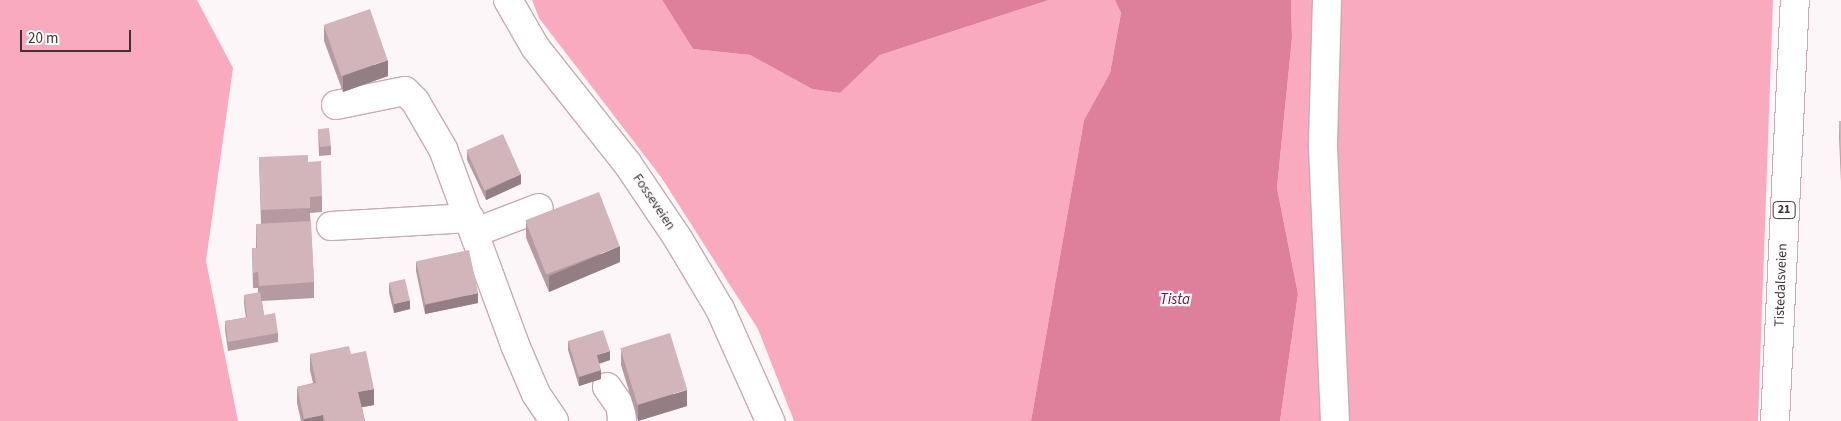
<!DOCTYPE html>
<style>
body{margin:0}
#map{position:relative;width:1841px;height:421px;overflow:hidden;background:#fdf6f8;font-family:"Source Sans 3",sans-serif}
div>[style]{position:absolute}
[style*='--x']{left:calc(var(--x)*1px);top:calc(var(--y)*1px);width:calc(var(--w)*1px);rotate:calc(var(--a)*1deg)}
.forest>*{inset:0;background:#f9aabf}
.water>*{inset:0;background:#de809b}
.roads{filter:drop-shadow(1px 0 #c9abb2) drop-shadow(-1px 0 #c9abb2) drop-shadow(0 1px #c9abb2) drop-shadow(0 -1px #c9abb2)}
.minor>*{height:28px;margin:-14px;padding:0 14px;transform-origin:14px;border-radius:14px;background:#fff}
.major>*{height:28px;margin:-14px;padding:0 14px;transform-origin:14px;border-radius:14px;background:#fff}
.wall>*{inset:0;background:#b59ba1}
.shaded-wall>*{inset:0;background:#937e83}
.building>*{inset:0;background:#d2b4bb;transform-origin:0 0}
span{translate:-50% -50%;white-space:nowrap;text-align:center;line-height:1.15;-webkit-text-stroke:4.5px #fff;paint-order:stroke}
.shield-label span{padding:1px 4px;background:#fff;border:1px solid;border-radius:4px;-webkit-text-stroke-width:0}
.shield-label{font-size:12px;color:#3e3235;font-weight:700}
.street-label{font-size:14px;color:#3e3235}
.water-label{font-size:15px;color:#800c3f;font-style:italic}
.scale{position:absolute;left:20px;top:30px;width:111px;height:22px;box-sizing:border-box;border:2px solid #3e3235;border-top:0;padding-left:6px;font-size:15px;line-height:18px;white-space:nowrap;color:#3e3235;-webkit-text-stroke:4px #fff;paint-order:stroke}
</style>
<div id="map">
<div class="forest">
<i style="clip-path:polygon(0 0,197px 0,233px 68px,206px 261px,238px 421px,0 421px)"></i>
<i style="clip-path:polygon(532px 0,662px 0,693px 49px,750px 55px,812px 89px,840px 93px,880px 55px,1049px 0,1115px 0,1121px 13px,1110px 73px,1084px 120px,1031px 421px,794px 421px,758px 329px,661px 177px,539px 18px)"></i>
<i style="clip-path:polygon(1291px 0,1773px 0,1758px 421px,1280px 421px,1298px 294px,1277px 188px,1292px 38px)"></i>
</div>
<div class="water">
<i style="clip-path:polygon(662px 0,1049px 0,880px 55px,840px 93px,812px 89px,750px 55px,693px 49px)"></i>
<i style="clip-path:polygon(1115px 0,1291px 0,1292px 38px,1277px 188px,1298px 294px,1280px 421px,1031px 421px,1084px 120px,1110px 73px,1121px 13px)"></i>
</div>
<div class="roads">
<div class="minor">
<i style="--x:508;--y:0;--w:54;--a:60.1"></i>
<i style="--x:535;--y:47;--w:148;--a:51.6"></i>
<i style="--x:627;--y:163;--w:89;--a:56"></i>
<i style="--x:677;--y:237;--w:84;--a:59.2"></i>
<i style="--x:720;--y:309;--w:123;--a:65.9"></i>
<i style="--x:1327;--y:0;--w:147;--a:91.6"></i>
<i style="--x:1323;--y:147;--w:274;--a:87.5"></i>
<i style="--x:336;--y:105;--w:70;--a:-11.5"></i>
<i style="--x:405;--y:91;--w:14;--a:45"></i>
<i style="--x:415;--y:101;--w:56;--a:59.7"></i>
<i style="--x:443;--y:149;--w:209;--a:69.8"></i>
<i style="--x:515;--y:345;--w:53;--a:66.8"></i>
<i style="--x:536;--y:394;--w:32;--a:56"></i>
<i style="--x:331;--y:226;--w:139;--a:-3.3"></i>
<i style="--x:476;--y:232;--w:67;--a:-20.9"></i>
<i style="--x:607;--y:387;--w:24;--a:55"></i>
<i style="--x:621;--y:407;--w:14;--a:86"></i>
</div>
<div class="major">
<i style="--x:1775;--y:421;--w:421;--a:-87.3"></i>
</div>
</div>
<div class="wall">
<i style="clip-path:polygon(324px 26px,388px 76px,343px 92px,324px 41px)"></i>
<i style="clip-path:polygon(1839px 121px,1841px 121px,1841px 182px,1839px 137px)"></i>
<i style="clip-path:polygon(318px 129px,331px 146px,331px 155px,319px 156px)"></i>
<i style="clip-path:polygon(467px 151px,521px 184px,486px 200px,467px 160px)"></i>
<i style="clip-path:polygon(259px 157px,308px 162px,322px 196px,322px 212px,310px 213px,314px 282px,314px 298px,262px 301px,264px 315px,278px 333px,278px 342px,228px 351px,225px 330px,225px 321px,246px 318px,244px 304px,244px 295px,258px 293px,258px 288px,253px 288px,252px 248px,256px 248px,256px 224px,261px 224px)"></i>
<i style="clip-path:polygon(526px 222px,620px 262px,549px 292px,526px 238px)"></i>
<i style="clip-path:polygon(416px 262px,478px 303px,425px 314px,416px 271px)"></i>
<i style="clip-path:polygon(389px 283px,410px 309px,394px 313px,389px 293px)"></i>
<i style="clip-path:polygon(568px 341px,610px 360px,599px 364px,601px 379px,579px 386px,568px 350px)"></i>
<i style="clip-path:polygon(621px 349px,687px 406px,638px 421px,621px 365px)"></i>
<i style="clip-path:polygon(310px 354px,351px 354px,374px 405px,362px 407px,365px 421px,301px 421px,297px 403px,297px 387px,313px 383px,310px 370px)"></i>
</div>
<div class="shaded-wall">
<i style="clip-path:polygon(388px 60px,388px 76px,343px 92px,343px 76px)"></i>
<i style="clip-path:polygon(521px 174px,521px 184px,486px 200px,486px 191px)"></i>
<i style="clip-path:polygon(620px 246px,620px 262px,549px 292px,549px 276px)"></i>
<i style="clip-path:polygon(478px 293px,478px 303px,425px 314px,425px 305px)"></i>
<i style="clip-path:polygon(410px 300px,410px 309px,394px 313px,394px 304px)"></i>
<i style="clip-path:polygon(610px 351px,610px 360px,597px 364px,597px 355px)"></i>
<i style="clip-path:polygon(601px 370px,601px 379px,579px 386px,579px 377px)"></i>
<i style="clip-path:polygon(374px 389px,374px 405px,358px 408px,358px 392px)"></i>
<i style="clip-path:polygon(687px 390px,687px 406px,638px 421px,638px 405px)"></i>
<i style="clip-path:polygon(323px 415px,323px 421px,304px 421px,304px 419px)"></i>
</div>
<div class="building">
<i style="left:370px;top:9px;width:54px;height:49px;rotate:71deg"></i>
<i style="clip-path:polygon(1839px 121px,1841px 121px,1841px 166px)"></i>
<i style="left:329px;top:128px;width:18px;height:11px;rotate:84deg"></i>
<i style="left:503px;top:134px;width:44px;height:40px;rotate:66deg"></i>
<i style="clip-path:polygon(308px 155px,308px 162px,321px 161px,322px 196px,310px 197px,310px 208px,261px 210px,259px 157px)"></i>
<i style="left:599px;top:192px;width:58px;height:79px;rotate:69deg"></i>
<i style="clip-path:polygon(311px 221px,314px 282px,259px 286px,258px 272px,253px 273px,252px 248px,257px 248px,256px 224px)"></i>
<i style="left:469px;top:250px;width:44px;height:54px;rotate:78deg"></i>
<i style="left:405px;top:279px;width:22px;height:16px;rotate:77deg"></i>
<i style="clip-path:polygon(260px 292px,264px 315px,275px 313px,278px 333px,228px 342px,225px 321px,247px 317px,244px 295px)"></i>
<i style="clip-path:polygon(603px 330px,610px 351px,597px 355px,601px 370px,579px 377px,568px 341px)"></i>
<i style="left:670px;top:333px;width:59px;height:52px;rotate:73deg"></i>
<i style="clip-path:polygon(349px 346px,351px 354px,366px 351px,374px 389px,358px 392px,365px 421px,325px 421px,323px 415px,304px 419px,297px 387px,316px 383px,310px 354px)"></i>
</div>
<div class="shield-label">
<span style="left:1784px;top:210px">21</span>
</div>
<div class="street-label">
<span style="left:654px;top:202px;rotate:56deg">Fosseveien</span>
<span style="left:1781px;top:285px;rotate:-88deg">Tistedalsveien</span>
</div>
<div class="water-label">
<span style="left:1175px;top:300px">Tista</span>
</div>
<div class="scale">20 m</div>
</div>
